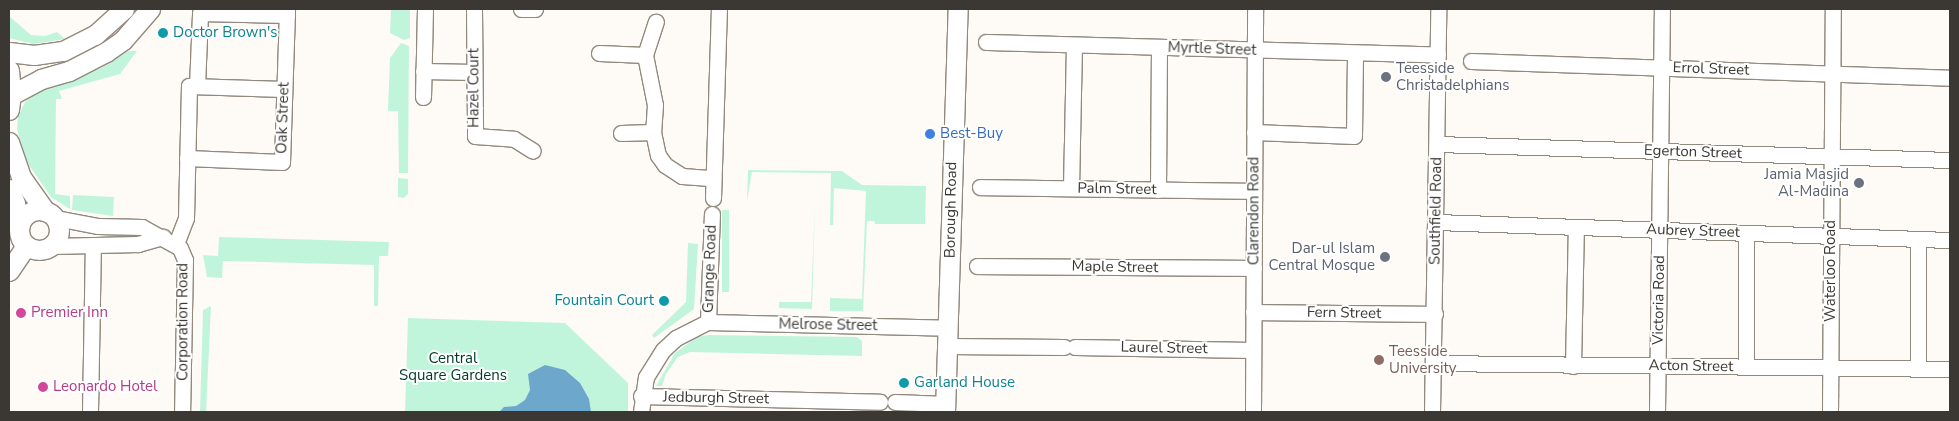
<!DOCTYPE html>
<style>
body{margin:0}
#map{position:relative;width:1959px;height:421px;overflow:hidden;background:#fefaf5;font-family:"Nunito Sans",sans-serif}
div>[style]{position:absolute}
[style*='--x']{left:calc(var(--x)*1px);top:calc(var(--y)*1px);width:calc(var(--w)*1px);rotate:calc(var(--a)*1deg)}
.green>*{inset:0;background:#c1f5db;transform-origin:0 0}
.water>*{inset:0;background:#6da7cc}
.roads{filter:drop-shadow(1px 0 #92897e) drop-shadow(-1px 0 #92897e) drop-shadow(0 1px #92897e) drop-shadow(0 -1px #92897e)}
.minor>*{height:15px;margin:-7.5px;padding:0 7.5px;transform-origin:7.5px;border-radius:7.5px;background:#fff}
.tertiary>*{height:19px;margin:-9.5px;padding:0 9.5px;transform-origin:9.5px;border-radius:9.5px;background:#fff}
.tertiary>.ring{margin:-9.5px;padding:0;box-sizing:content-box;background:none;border:19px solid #fff;border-radius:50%}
.dots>*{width:14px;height:14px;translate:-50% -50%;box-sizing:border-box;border:2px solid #fff;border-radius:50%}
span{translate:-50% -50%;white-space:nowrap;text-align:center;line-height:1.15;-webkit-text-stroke:4px #fff;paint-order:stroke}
.culture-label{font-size:15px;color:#0d838f}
.left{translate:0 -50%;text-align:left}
.right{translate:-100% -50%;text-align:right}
.street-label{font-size:15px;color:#3b3833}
.worship-label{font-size:15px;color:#5b616d}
.shop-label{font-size:15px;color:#366cbe}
.hotel-label{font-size:15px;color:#b23c85}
.education-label{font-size:15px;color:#785e54}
.park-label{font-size:15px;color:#003925}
.frame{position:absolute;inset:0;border:10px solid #3b3833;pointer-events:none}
</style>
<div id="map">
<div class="green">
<i style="clip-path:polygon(391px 9px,410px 9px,410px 38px,404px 40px,390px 33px)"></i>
<i style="clip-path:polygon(9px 16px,31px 35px,45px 36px,57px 32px,65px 39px,33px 44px,9px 38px)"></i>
<i style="clip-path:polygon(401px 43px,409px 46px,408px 173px,399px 173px,398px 111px,388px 111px,390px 58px)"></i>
<i style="clip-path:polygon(128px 51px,137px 51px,120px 74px,59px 91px,62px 99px,56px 99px,55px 194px,70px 196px,70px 209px,51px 197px,26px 161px,17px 129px,18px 117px,25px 102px,39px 90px,101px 68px)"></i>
<i style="clip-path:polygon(748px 170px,842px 171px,862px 185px,926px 186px,925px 224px,875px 224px,874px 221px,867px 221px,863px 311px,830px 311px,830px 249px,830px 298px,862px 299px,866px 191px,834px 188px,833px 225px,830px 225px,831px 173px,752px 172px,747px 201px)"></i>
<i style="clip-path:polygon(398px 178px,408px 179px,408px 194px,404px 198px,398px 197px)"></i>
<i style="clip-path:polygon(73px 195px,114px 197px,113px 216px,72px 210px)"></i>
<i style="clip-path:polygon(815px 204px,812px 309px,779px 308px,779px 302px,811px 302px)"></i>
<i style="left:722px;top:210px;width:7px;height:82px"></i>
<i style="clip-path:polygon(219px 237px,389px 242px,388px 256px,379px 256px,378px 306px,374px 306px,374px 265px,223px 261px,222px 278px,207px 277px,203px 255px,218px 256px)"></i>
<i style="clip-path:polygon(688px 243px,698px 244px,694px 309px,654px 338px,652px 335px,686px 302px)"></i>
<i style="clip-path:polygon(211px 306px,206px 412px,200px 412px,203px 310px)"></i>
<i style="clip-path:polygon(408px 318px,565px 323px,628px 383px,628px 412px,405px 412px)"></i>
<i style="clip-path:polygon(708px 335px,857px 337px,862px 341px,862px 356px,690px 352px,678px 357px,666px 374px,662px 386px,656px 386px,675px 353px,697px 337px)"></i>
</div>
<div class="water">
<i style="clip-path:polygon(545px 365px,565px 370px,580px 383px,589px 399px,591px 412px,499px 412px,504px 407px,516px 406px,525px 400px,530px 390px,528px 374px)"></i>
</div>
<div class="roads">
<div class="minor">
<i style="--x:474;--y:9;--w:127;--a:89.5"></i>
<i style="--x:475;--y:136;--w:39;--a:4"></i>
<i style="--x:514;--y:139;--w:22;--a:32"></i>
<i style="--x:521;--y:9;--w:14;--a:0"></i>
<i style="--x:986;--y:42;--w:452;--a:1.6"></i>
<i style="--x:599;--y:53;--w:46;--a:2.5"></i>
<i style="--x:645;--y:55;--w:51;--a:78.7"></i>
<i style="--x:655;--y:105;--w:27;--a:94"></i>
<i style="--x:653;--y:132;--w:24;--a:78"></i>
<i style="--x:658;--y:155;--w:12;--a:55"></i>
<i style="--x:665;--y:165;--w:20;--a:33"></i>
<i style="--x:682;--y:176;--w:31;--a:4"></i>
<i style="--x:645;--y:55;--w:35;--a:-72"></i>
<i style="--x:1471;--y:61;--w:479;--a:2"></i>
<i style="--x:423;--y:71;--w:51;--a:1.1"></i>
<i style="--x:197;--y:86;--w:73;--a:-87.6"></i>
<i style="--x:200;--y:13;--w:87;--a:1.3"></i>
<i style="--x:423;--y:97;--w:88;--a:-88.7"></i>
<i style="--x:1254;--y:132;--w:100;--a:2.3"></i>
<i style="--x:1354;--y:136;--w:82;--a:-89.3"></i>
<i style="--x:621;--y:133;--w:32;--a:-2"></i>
<i style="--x:1437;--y:144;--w:513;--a:1.79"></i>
<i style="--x:187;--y:158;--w:95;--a:2.4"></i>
<i style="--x:282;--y:162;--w:153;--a:-88.1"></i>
<i style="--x:980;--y:187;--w:273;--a:0.8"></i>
<i style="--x:1071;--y:188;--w:143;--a:-88.8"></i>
<i style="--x:1158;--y:190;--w:143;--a:-89.6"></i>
<i style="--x:713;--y:198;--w:189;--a:-88.2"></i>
<i style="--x:56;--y:218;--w:43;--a:10.8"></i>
<i style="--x:98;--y:226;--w:44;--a:1.3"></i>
<i style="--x:142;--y:227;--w:43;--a:28.9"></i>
<i style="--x:180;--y:248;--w:13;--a:67"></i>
<i style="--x:185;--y:260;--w:152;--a:91.1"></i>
<i style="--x:1436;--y:222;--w:514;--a:2.01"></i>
<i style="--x:1746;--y:233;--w:134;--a:90"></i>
<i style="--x:1918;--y:239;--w:130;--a:90"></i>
<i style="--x:176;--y:244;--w:28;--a:-69"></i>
<i style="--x:186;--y:218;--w:132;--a:-88.7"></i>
<i style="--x:189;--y:86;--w:95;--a:1.8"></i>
<i style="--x:52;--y:246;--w:86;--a:-1.3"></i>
<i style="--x:138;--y:244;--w:26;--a:-16"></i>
<i style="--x:977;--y:266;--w:277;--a:0.4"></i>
<i style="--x:1253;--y:312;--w:182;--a:0.6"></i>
<i style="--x:708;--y:322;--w:108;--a:-87.9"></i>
<i style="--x:947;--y:346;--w:117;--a:0.5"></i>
<i style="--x:1075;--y:347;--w:178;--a:1"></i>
<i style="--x:1433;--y:363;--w:517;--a:0.66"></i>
<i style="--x:1573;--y:366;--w:139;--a:-88.8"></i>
<i style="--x:641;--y:396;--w:239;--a:1.4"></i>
<i style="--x:895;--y:402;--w:51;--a:2.2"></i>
<i style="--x:90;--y:412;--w:167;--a:-89"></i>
<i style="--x:641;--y:412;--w:35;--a:-82"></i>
<i style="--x:646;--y:377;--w:32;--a:-58"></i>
<i style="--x:663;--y:350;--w:18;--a:-43"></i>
<i style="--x:676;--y:338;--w:36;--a:-27"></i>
<i style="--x:708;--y:322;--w:240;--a:1.4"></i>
<i style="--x:1253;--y:412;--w:403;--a:-89.7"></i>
<i style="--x:1432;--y:412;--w:403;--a:-89.1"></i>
<i style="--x:1657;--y:412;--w:403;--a:-89.3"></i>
<i style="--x:1830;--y:412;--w:403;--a:-89.6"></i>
</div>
<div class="tertiary">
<i style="--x:9;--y:52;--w:25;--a:7"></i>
<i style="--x:34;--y:55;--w:29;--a:-8"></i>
<i style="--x:63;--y:51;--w:36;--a:-27"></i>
<i style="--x:95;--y:35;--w:39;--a:-42"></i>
<i style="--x:9;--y:70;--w:25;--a:85"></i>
<i style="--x:11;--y:95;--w:15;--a:98"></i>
<i style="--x:11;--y:95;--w:34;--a:-28"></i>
<i style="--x:41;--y:79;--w:29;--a:-16"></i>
<i style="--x:69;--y:71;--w:42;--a:-27.2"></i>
<i style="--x:106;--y:52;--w:21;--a:-35"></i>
<i style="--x:123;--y:40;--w:41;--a:-48.9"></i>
<i style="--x:9;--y:142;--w:37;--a:71"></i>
<i style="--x:21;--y:177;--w:42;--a:54.8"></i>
<i style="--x:9;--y:189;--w:15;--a:67"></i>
<i style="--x:15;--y:203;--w:25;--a:81"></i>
<i class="ring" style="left:19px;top:210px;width:21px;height:21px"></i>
<i style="--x:9;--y:271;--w:30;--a:-56"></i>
<i style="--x:945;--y:412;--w:403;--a:-88.2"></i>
</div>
</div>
<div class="dots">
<i style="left:163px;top:33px;background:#0f9aa8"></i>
<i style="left:1386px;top:77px;background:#6b7280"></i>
<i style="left:930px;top:134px;background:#3f7fe0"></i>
<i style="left:1859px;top:183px;background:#6b7280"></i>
<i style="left:1385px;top:257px;background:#6b7280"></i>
<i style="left:664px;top:301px;background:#0f9aa8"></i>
<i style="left:21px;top:313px;background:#d1479c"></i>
<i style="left:1379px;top:360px;background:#8d6e63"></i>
<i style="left:904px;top:383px;background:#0f9aa8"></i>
<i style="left:43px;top:387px;background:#d1479c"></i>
</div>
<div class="culture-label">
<span class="left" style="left:173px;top:33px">Doctor Brown's</span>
<span class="right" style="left:654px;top:301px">Fountain Court</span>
<span class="left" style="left:914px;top:383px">Garland House</span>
</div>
<div class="street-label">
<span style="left:1212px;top:49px;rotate:2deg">Myrtle Street</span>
<span style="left:1711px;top:69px;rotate:2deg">Errol Street</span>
<span style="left:474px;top:88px;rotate:-90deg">Hazel Court</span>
<span style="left:283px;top:118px;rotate:-88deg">Oak Street</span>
<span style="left:1693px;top:152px;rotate:2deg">Egerton Street</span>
<span style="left:1117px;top:189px;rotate:1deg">Palm Street</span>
<span style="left:951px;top:210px;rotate:-89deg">Borough Road</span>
<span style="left:1254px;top:211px;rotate:-90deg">Clarendon Road</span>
<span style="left:1436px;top:211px;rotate:-89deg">Southfield Road</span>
<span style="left:1693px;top:231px;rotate:2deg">Aubrey Street</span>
<span style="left:1115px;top:267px;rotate:1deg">Maple Street</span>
<span style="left:710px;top:269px;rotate:-88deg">Grange Road</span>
<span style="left:1831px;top:271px;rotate:-90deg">Waterloo Road</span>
<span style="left:1659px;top:300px;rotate:-89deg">Victoria Road</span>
<span style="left:1344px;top:313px;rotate:1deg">Fern Street</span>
<span style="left:183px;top:322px;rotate:-90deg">Corporation Road</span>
<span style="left:828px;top:325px;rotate:1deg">Melrose Street</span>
<span style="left:1164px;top:348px;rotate:1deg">Laurel Street</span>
<span style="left:1691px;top:366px;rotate:1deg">Acton Street</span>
<span style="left:716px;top:398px;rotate:1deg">Jedburgh Street</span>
</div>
<div class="worship-label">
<span class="left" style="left:1396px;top:77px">Teesside<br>Christadelphians</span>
<span class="right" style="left:1849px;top:183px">Jamia Masjid<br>Al-Madina</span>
<span class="right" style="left:1375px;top:257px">Dar-ul Islam<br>Central Mosque</span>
</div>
<div class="shop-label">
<span class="left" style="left:940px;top:134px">Best-Buy</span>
</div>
<div class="hotel-label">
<span class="left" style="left:31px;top:313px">Premier Inn</span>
<span class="left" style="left:53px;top:387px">Leonardo Hotel</span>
</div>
<div class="education-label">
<span class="left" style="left:1389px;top:360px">Teesside<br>University</span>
</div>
<div class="park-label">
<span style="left:453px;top:367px">Central<br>Square Gardens</span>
</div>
<div class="frame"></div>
</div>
